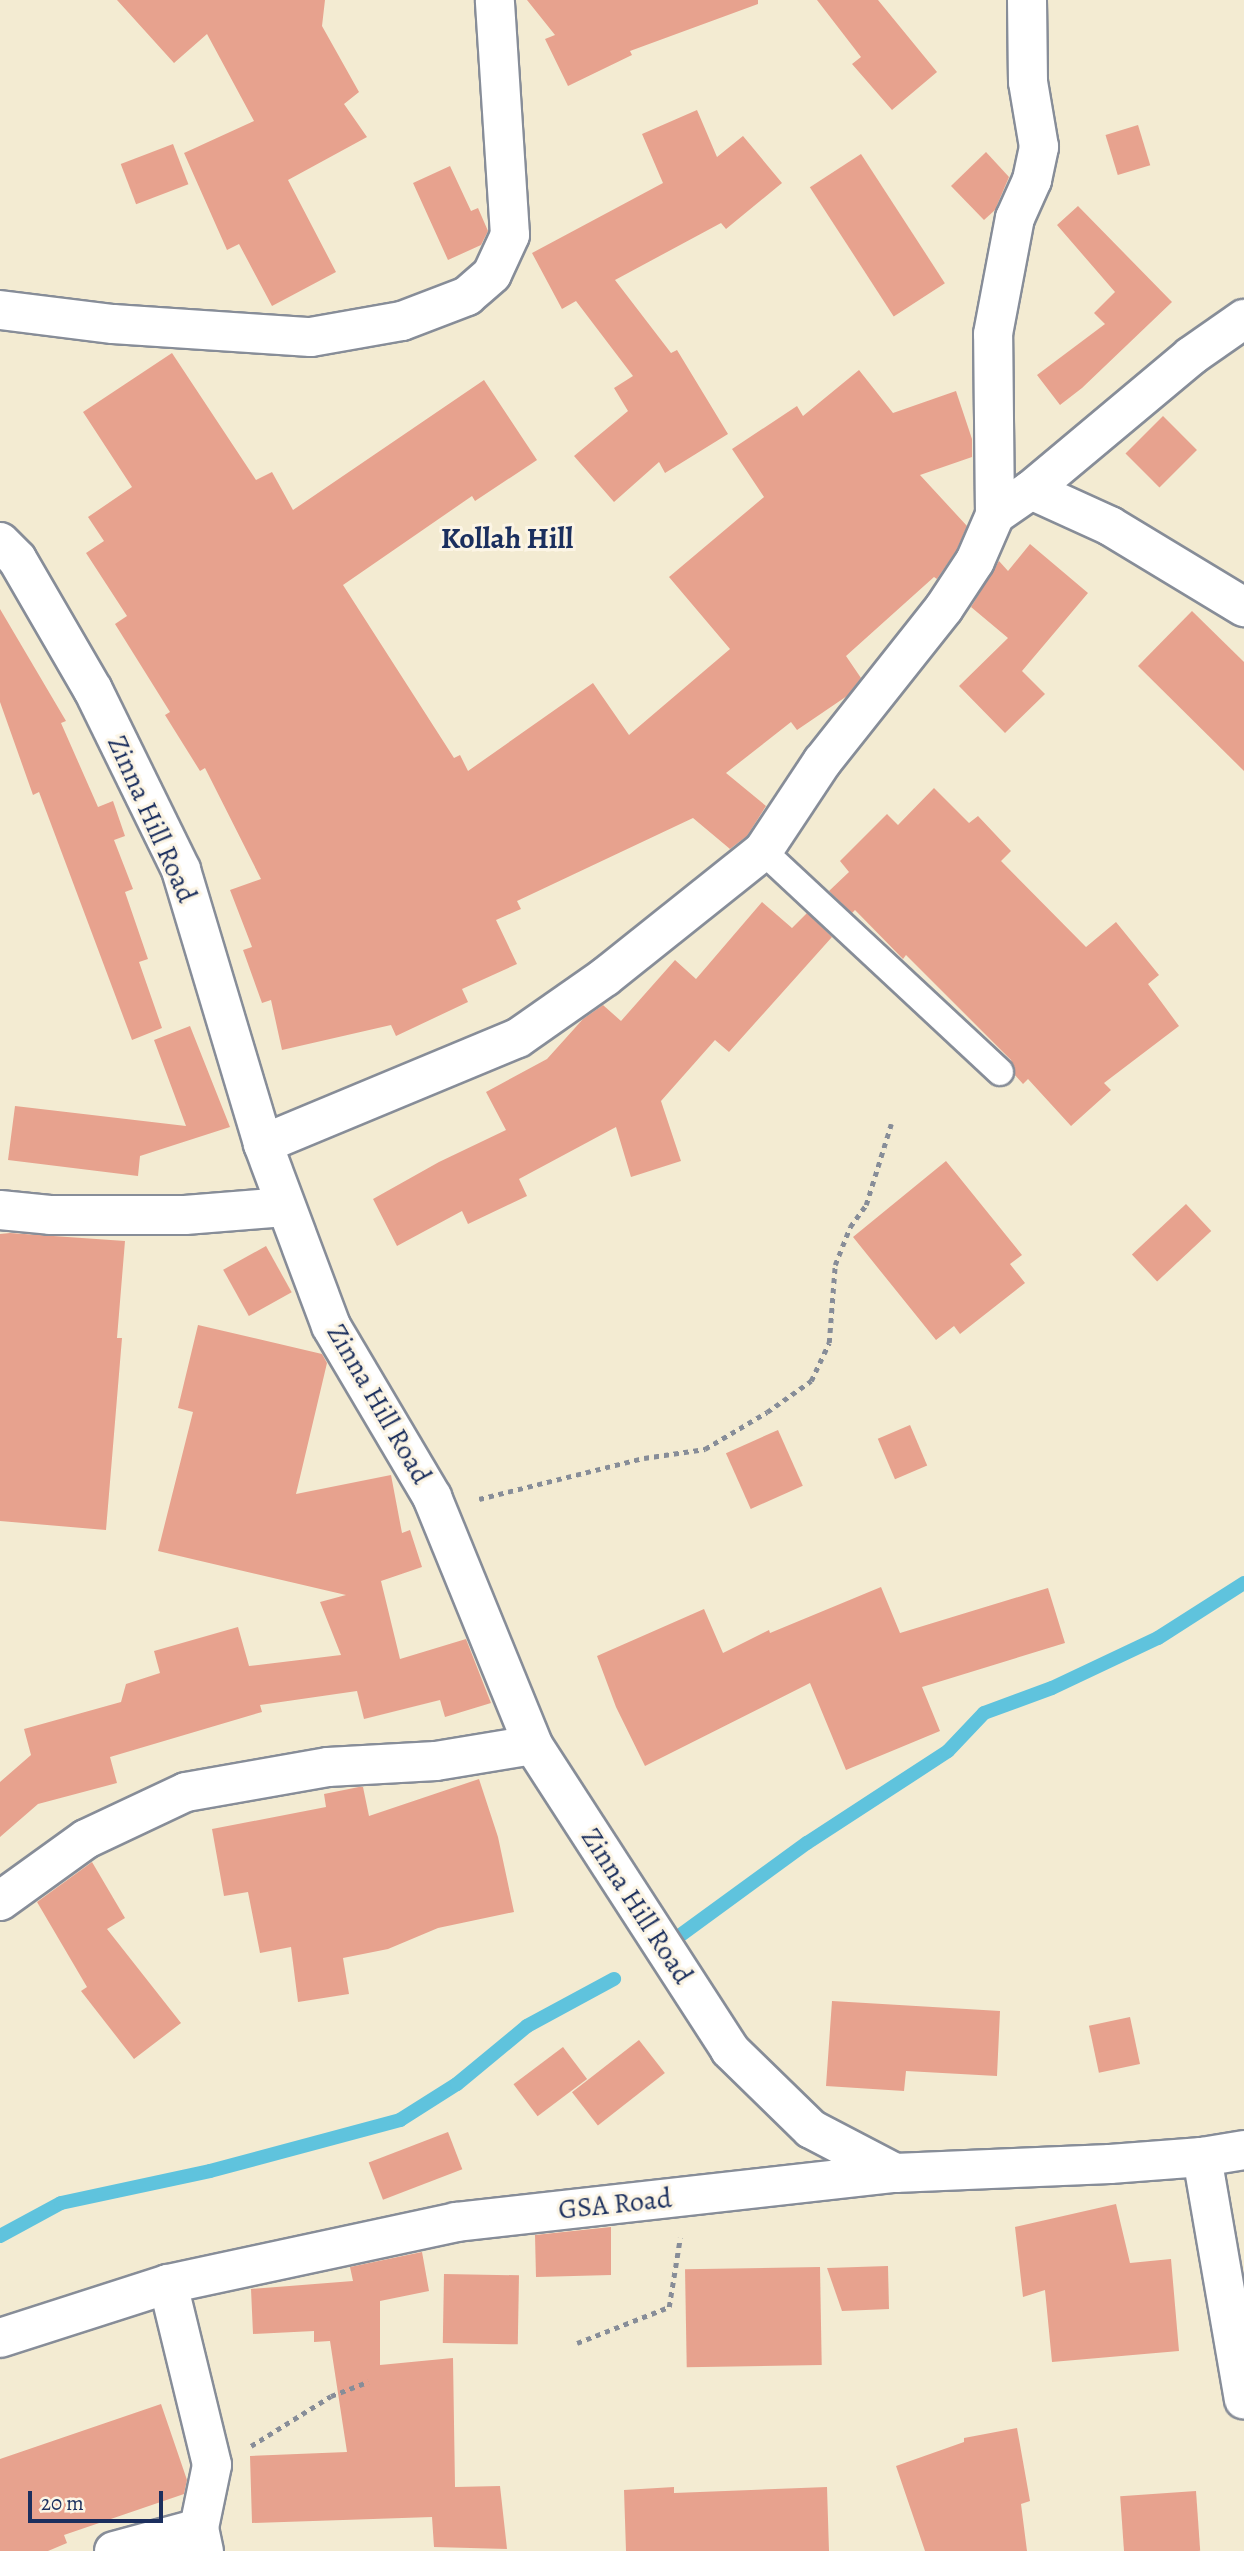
<!DOCTYPE html>
<style>
body{margin:0}
#map{position:relative;width:1244px;height:2551px;overflow:hidden;background:#f3ebd2;font-family:Alegreya,serif}
div>[style]{position:absolute}
[style*='--x']{left:calc(var(--x)*1px);top:calc(var(--y)*1px);width:calc(var(--w)*1px);rotate:calc(var(--a)*1deg)}
.stream>*{height:14px;margin:-7px;padding:0 7px;transform-origin:7px;border-radius:7px;background:#5fc3dd}
.building>*{inset:0;background:#e7a28e;transform-origin:0 0}
.path>*{height:4.5px;margin-top:-2.25px;transform-origin:0;background:repeating-linear-gradient(90deg,#878d98 0 5px,transparent 0 10px)}
.roads{filter:drop-shadow(2px 0 #878d98) drop-shadow(-2px 0 #878d98) drop-shadow(0 2px #878d98) drop-shadow(0 -2px #878d98)}
.lane>*{height:26px;margin:-13px;padding:0 13px;transform-origin:13px;border-radius:13px;background:#fff}
.street>*{height:38px;margin:-19px;padding:0 19px;transform-origin:19px;border-radius:19px;background:#fff}
.secondary>*{height:38px;margin:-19px;padding:0 19px;transform-origin:19px;border-radius:19px;background:#fff}
span{translate:-50% -50%;white-space:nowrap;text-align:center;line-height:1.15;-webkit-text-stroke:6px #fcf5e5;paint-order:stroke}
.street-label{font-size:28px;color:#1b2f5e}
.neighbourhood-label{font-size:30px;color:#1b2f5e;font-weight:700}
.scale{position:absolute;left:28px;top:2491px;width:135px;height:32px;box-sizing:border-box;border:4px solid #1b2f5e;border-top:0;padding-left:9px;font-size:21px;line-height:24px;white-space:nowrap;color:#1b2f5e;-webkit-text-stroke:5px #fcf5e5;paint-order:stroke}
</style>
<div id="map">
<div class="stream">
<i style="--x:682;--y:1934;--w:155;--a:-36.1"></i>
<i style="--x:807;--y:1843;--w:168;--a:-33.1"></i>
<i style="--x:948;--y:1751;--w:52;--a:-46.5"></i>
<i style="--x:984;--y:1713;--w:72;--a:-20.2"></i>
<i style="--x:1052;--y:1688;--w:117;--a:-25.3"></i>
<i style="--x:1158;--y:1638;--w:102;--a:-32.6"></i>
<i style="--x:0;--y:2236;--w:69;--a:-28.4"></i>
<i style="--x:61;--y:2203;--w:152;--a:-12.1"></i>
<i style="--x:210;--y:2171;--w:197;--a:-15"></i>
<i style="--x:400;--y:2120;--w:67;--a:-32.3"></i>
<i style="--x:457;--y:2084;--w:91;--a:-39.6"></i>
<i style="--x:527;--y:2026;--w:99;--a:-28.4"></i>
</div>
<div class="building">
<i style="clip-path:polygon(117px 0,325px 0,322px 26px,359px 92px,344px 104px,367px 137px,288px 180px,336px 272px,272px 306px,239px 244px,227px 250px,184px 153px,254px 121px,207px 34px,174px 63px)"></i>
<i style="clip-path:polygon(527px 0,758px 0,758px 4px,630px 51px,632px 55px,568px 86px,545px 39px,555px 35px)"></i>
<i style="clip-path:polygon(817px 0,878px 0,937px 72px,892px 110px,852px 64px,861px 57px)"></i>
<i style="clip-path:polygon(697px 110px,717px 157px,743px 136px,782px 183px,726px 229px,721px 223px,615px 280px,671px 353px,677px 350px,728px 434px,665px 473px,659px 462px,614px 502px,574px 456px,628px 411px,614px 388px,633px 376px,576px 301px,562px 309px,532px 253px,663px 183px,642px 134px)"></i>
<i style="left:1138px;top:125px;width:42px;height:34px;rotate:73deg"></i>
<i style="left:173px;top:144px;width:43px;height:56px;rotate:69deg"></i>
<i style="clip-path:polygon(986px 152px,1009px 177px,995px 210px,984px 220px,951px 186px)"></i>
<i style="left:861px;top:154px;width:154px;height:61px;rotate:57deg"></i>
<i style="clip-path:polygon(450px 166px,471px 211px,478px 208px,488px 231px,481px 245px,448px 260px,413px 183px)"></i>
<i style="clip-path:polygon(1078px 206px,1172px 302px,1082px 388px,1060px 405px,1037px 375px,1105px 324px,1094px 313px,1115px 292px,1057px 225px)"></i>
<i style="clip-path:polygon(172px 353px,256px 480px,272px 472px,293px 510px,484px 380px,537px 460px,475px 501px,472px 496px,343px 585px,454px 758px,460px 755px,468px 771px,593px 683px,629px 735px,730px 649px,669px 577px,764px 497px,732px 449px,797px 406px,803px 416px,859px 370px,893px 413px,956px 391px,972px 439px,972px 457px,920px 475px,967px 526px,956px 551px,937px 579px,934px 577px,846px 656px,861px 678px,847px 696px,797px 730px,791px 722px,726px 773px,766px 806px,747px 836px,730px 849px,693px 818px,517px 901px,521px 909px,496px 920px,517px 964px,462px 989px,468px 1002px,396px 1036px,391px 1025px,282px 1050px,271px 1000px,262px 1003px,243px 950px,252px 947px,230px 890px,261px 879px,205px 768px,200px 771px,165px 715px,170px 712px,115px 624px,127px 616px,86px 553px,104px 541px,88px 517px,132px 487px,83px 412px)"></i>
<i style="left:1163px;top:416px;width:48px;height:53px;rotate:45deg"></i>
<i style="clip-path:polygon(1030px 544px,1088px 593px,1022px 671px,1045px 694px,1005px 733px,959px 686px,1008px 638px,971px 607px,999px 561px,1008px 571px)"></i>
<i style="clip-path:polygon(0 609px,66px 721px,61px 723px,98px 807px,113px 801px,125px 836px,114px 840px,133px 889px,125px 892px,148px 959px,139px 962px,162px 1028px,132px 1040px,39px 792px,33px 795px,0 702px)"></i>
<i style="clip-path:polygon(1192px 611px,1244px 662px,1244px 771px,1138px 666px)"></i>
<i style="clip-path:polygon(934px 788px,969px 823px,978px 816px,1011px 851px,1001px 861px,1086px 947px,1116px 922px,1159px 975px,1148px 984px,1179px 1026px,1104px 1083px,1111px 1090px,1071px 1126px,1028px 1079px,1023px 1084px,1015px 1075px,1011px 1060px,906px 955px,903px 959px,855px 910px,852px 913px,829px 891px,849px 872px,840px 861px,887px 814px,898px 825px)"></i>
<i style="clip-path:polygon(762px 902px,792px 928px,807px 913px,832px 937px,729px 1052px,715px 1040px,661px 1101px,681px 1161px,631px 1177px,616px 1127px,519px 1179px,527px 1196px,468px 1224px,462px 1211px,397px 1246px,373px 1199px,439px 1162px,506px 1130px,486px 1092px,547px 1059px,583px 1019px,603px 1005px,621px 1021px,675px 960px,696px 979px)"></i>
<i style="clip-path:polygon(190px 1026px,230px 1127px,140px 1156px,138px 1176px,8px 1160px,15px 1106px,186px 1126px,154px 1040px)"></i>
<i style="clip-path:polygon(946px 1161px,1022px 1255px,1010px 1264px,1025px 1283px,960px 1334px,954px 1326px,936px 1340px,853px 1237px)"></i>
<i style="left:1186px;top:1204px;width:37px;height:74px;rotate:47deg"></i>
<i style="clip-path:polygon(10px 1233px,125px 1241px,117px 1338px,122px 1338px,106px 1530px,0 1521px,0 1234px)"></i>
<i style="left:266px;top:1246px;width:53px;height:49px;rotate:61deg"></i>
<i style="clip-path:polygon(198px 1325px,322px 1354px,327px 1363px,296px 1494px,391px 1475px,402px 1533px,410px 1530px,422px 1567px,381px 1581px,400px 1659px,466px 1639px,491px 1703px,445px 1717px,440px 1700px,364px 1719px,357px 1691px,260px 1705px,262px 1712px,110px 1757px,117px 1783px,38px 1804px,0 1837px,0 1782px,31px 1755px,24px 1729px,121px 1702px,126px 1684px,160px 1673px,154px 1651px,238px 1627px,249px 1666px,341px 1655px,320px 1602px,346px 1595px,158px 1551px,193px 1412px,178px 1408px)"></i>
<i style="left:910px;top:1425px;width:44px;height:35px;rotate:67deg"></i>
<i style="left:778px;top:1430px;width:61px;height:57px;rotate:66deg"></i>
<i style="clip-path:polygon(881px 1587px,900px 1633px,1048px 1588px,1065px 1643px,922px 1687px,940px 1731px,846px 1770px,810px 1683px,645px 1766px,616px 1707px,597px 1656px,704px 1609px,723px 1653px,769px 1630px,770px 1633px)"></i>
<i style="clip-path:polygon(479px 1779px,498px 1837px,514px 1912px,438px 1928px,388px 1949px,343px 1958px,349px 1994px,298px 2002px,291px 1947px,260px 1953px,248px 1892px,224px 1896px,212px 1829px,326px 1807px,324px 1794px,359px 1787px,363px 1787px,369px 1816px)"></i>
<i style="clip-path:polygon(92px 1862px,125px 1918px,107px 1929px,181px 2023px,134px 2059px,81px 1991px,87px 1987px,37px 1902px)"></i>
<i style="clip-path:polygon(832px 2001px,1000px 2011px,997px 2076px,906px 2071px,904px 2091px,826px 2086px)"></i>
<i style="left:1130px;top:2017px;width:48px;height:42px;rotate:78deg"></i>
<i style="left:639px;top:2040px;width:42px;height:85px;rotate:52deg"></i>
<i style="left:563px;top:2047px;width:40px;height:62px;rotate:53deg"></i>
<i style="left:448px;top:2132px;width:40px;height:85px;rotate:69deg"></i>
<i style="clip-path:polygon(1116px 2204px,1130px 2263px,1171px 2259px,1179px 2351px,1052px 2362px,1045px 2290px,1023px 2297px,1015px 2227px)"></i>
<i style="clip-path:polygon(611px 2227px,611px 2275px,536px 2277px,535px 2235px)"></i>
<i style="clip-path:polygon(422px 2252px,429px 2291px,380px 2301px,380px 2365px,453px 2358px,455px 2487px,500px 2486px,507px 2549px,434px 2547px,432px 2517px,252px 2523px,250px 2456px,347px 2452px,330px 2341px,314px 2342px,314px 2331px,253px 2334px,251px 2289px,353px 2281px,350px 2267px)"></i>
<i style="clip-path:polygon(888px 2266px,889px 2309px,842px 2311px,827px 2268px)"></i>
<i style="left:820px;top:2267px;width:98px;height:135px;rotate:89deg"></i>
<i style="left:444px;top:2274px;width:75px;height:69px;rotate:1deg"></i>
<i style="clip-path:polygon(161px 2404px,187px 2480px,184px 2494px,64px 2535px,67px 2543px,48px 2551px,0 2551px,0 2459px)"></i>
<i style="clip-path:polygon(1017px 2428px,1030px 2501px,1021px 2504px,1027px 2551px,925px 2551px,896px 2466px,964px 2442px,964px 2438px)"></i>
<i style="clip-path:polygon(674px 2487px,674px 2493px,827px 2487px,829px 2551px,626px 2551px,624px 2490px)"></i>
<i style="left:1196px;top:2491px;width:60px;height:76px;rotate:86deg"></i>
</div>
<div class="path">
<i style="--x:479;--y:1499;--w:170;--a:-14"></i>
<i style="--x:644;--y:1458;--w:62;--a:-8.4"></i>
<i style="--x:705;--y:1449;--w:72;--a:-30.8"></i>
<i style="--x:767;--y:1412;--w:54;--a:-35.2"></i>
<i style="--x:811;--y:1381;--w:42;--a:-64.7"></i>
<i style="--x:829;--y:1343;--w:78;--a:-85.6"></i>
<i style="--x:835;--y:1265;--w:41;--a:-68.5"></i>
<i style="--x:850;--y:1227;--w:27;--a:-54"></i>
<i style="--x:866;--y:1205;--w:85;--a:-72.8"></i>
<i style="--x:577;--y:2343;--w:99;--a:-21.4"></i>
<i style="--x:669;--y:2307;--w:70;--a:-80.9"></i>
<i style="--x:251;--y:2446;--w:94;--a:-32"></i>
<i style="--x:331;--y:2396;--w:40;--a:-21"></i>
</div>
<div class="roads">
<div class="lane">
<i style="--x:763;--y:851;--w:324;--a:43"></i>
</div>
<div class="street">
<i style="--x:0;--y:310;--w:114;--a:7.1"></i>
<i style="--x:113;--y:324;--w:198;--a:3.8"></i>
<i style="--x:311;--y:337;--w:92;--a:-10"></i>
<i style="--x:402;--y:321;--w:70;--a:-21"></i>
<i style="--x:467;--y:296;--w:33;--a:-41"></i>
<i style="--x:492;--y:274;--w:43;--a:-65.2"></i>
<i style="--x:510;--y:235;--w:235;--a:-93.7"></i>
<i style="--x:1031;--y:490;--w:87;--a:24.5"></i>
<i style="--x:1110;--y:526;--w:157;--a:31.2"></i>
<i style="--x:995;--y:515;--w:181;--a:-90.6"></i>
<i style="--x:993;--y:334;--w:118;--a:-79.3"></i>
<i style="--x:1015;--y:218;--w:42;--a:-65.9"></i>
<i style="--x:1032;--y:180;--w:34;--a:-78"></i>
<i style="--x:1039;--y:147;--w:66;--a:-99.6"></i>
<i style="--x:1028;--y:82;--w:82;--a:-90.7"></i>
<i style="--x:263;--y:1144;--w:276;--a:-22.6"></i>
<i style="--x:518;--y:1038;--w:106;--a:-35"></i>
<i style="--x:605;--y:977;--w:202;--a:-38.6"></i>
<i style="--x:763;--y:851;--w:107;--a:-56.5"></i>
<i style="--x:822;--y:762;--w:196;--a:-51.6"></i>
<i style="--x:944;--y:608;--w:56;--a:-56.6"></i>
<i style="--x:975;--y:561;--w:50;--a:-66.5"></i>
<i style="--x:995;--y:515;--w:44;--a:-34.8"></i>
<i style="--x:1031;--y:490;--w:209;--a:-39.9"></i>
<i style="--x:1191;--y:356;--w:65;--a:-34.9"></i>
<i style="--x:0;--y:1210;--w:50;--a:5.7"></i>
<i style="--x:50;--y:1215;--w:135;--a:0"></i>
<i style="--x:185;--y:1215;--w:100;--a:-4.6"></i>
<i style="--x:0;--y:1901;--w:106;--a:-35.8"></i>
<i style="--x:86;--y:1839;--w:110;--a:-25.2"></i>
<i style="--x:186;--y:1792;--w:144;--a:-10"></i>
<i style="--x:328;--y:1767;--w:108;--a:-3.2"></i>
<i style="--x:436;--y:1761;--w:98;--a:-9.4"></i>
<i style="--x:1202;--y:2157;--w:246;--a:80.2"></i>
<i style="--x:168;--y:2284;--w:186;--a:76.3"></i>
<i style="--x:212;--y:2465;--w:64;--a:101.7"></i>
<i style="--x:199;--y:2528;--w:24;--a:78"></i>
<i style="--x:114;--y:2551;--w:88;--a:-15.1"></i>
</div>
<div class="secondary">
<i style="--x:0;--y:542;--w:24;--a:45"></i>
<i style="--x:17;--y:559;--w:151;--a:59.9"></i>
<i style="--x:93;--y:690;--w:200;--a:63.9"></i>
<i style="--x:181;--y:870;--w:286;--a:73.3"></i>
<i style="--x:263;--y:1144;--w:194;--a:69.5"></i>
<i style="--x:331;--y:1326;--w:199;--a:59.4"></i>
<i style="--x:432;--y:1497;--w:268;--a:67.8"></i>
<i style="--x:533;--y:1745;--w:363;--a:57.1"></i>
<i style="--x:730;--y:2050;--w:113;--a:44.3"></i>
<i style="--x:811;--y:2129;--w:95;--a:27.6"></i>
<i style="--x:0;--y:2338;--w:176;--a:-17.8"></i>
<i style="--x:168;--y:2284;--w:295;--a:-12.1"></i>
<i style="--x:456;--y:2222;--w:442;--a:-6.4"></i>
<i style="--x:895;--y:2173;--w:215;--a:-2.4"></i>
<i style="--x:1110;--y:2164;--w:92;--a:-4.4"></i>
<i style="--x:1202;--y:2157;--w:43;--a:-9.5"></i>
</div>
</div>
<div class="street-label">
<span style="left:152px;top:819px;rotate:66deg">Zinna Hill Road</span>
<span style="left:379px;top:1404px;rotate:60deg">Zinna Hill Road</span>
<span style="left:637px;top:1906px;rotate:57deg">Zinna Hill Road</span>
<span style="left:615px;top:2204px;rotate:-6deg">GSA Road</span>
</div>
<div class="neighbourhood-label">
<span style="left:507px;top:538px">Kollah Hill</span>
</div>
<div class="scale">20 m</div>
</div>
